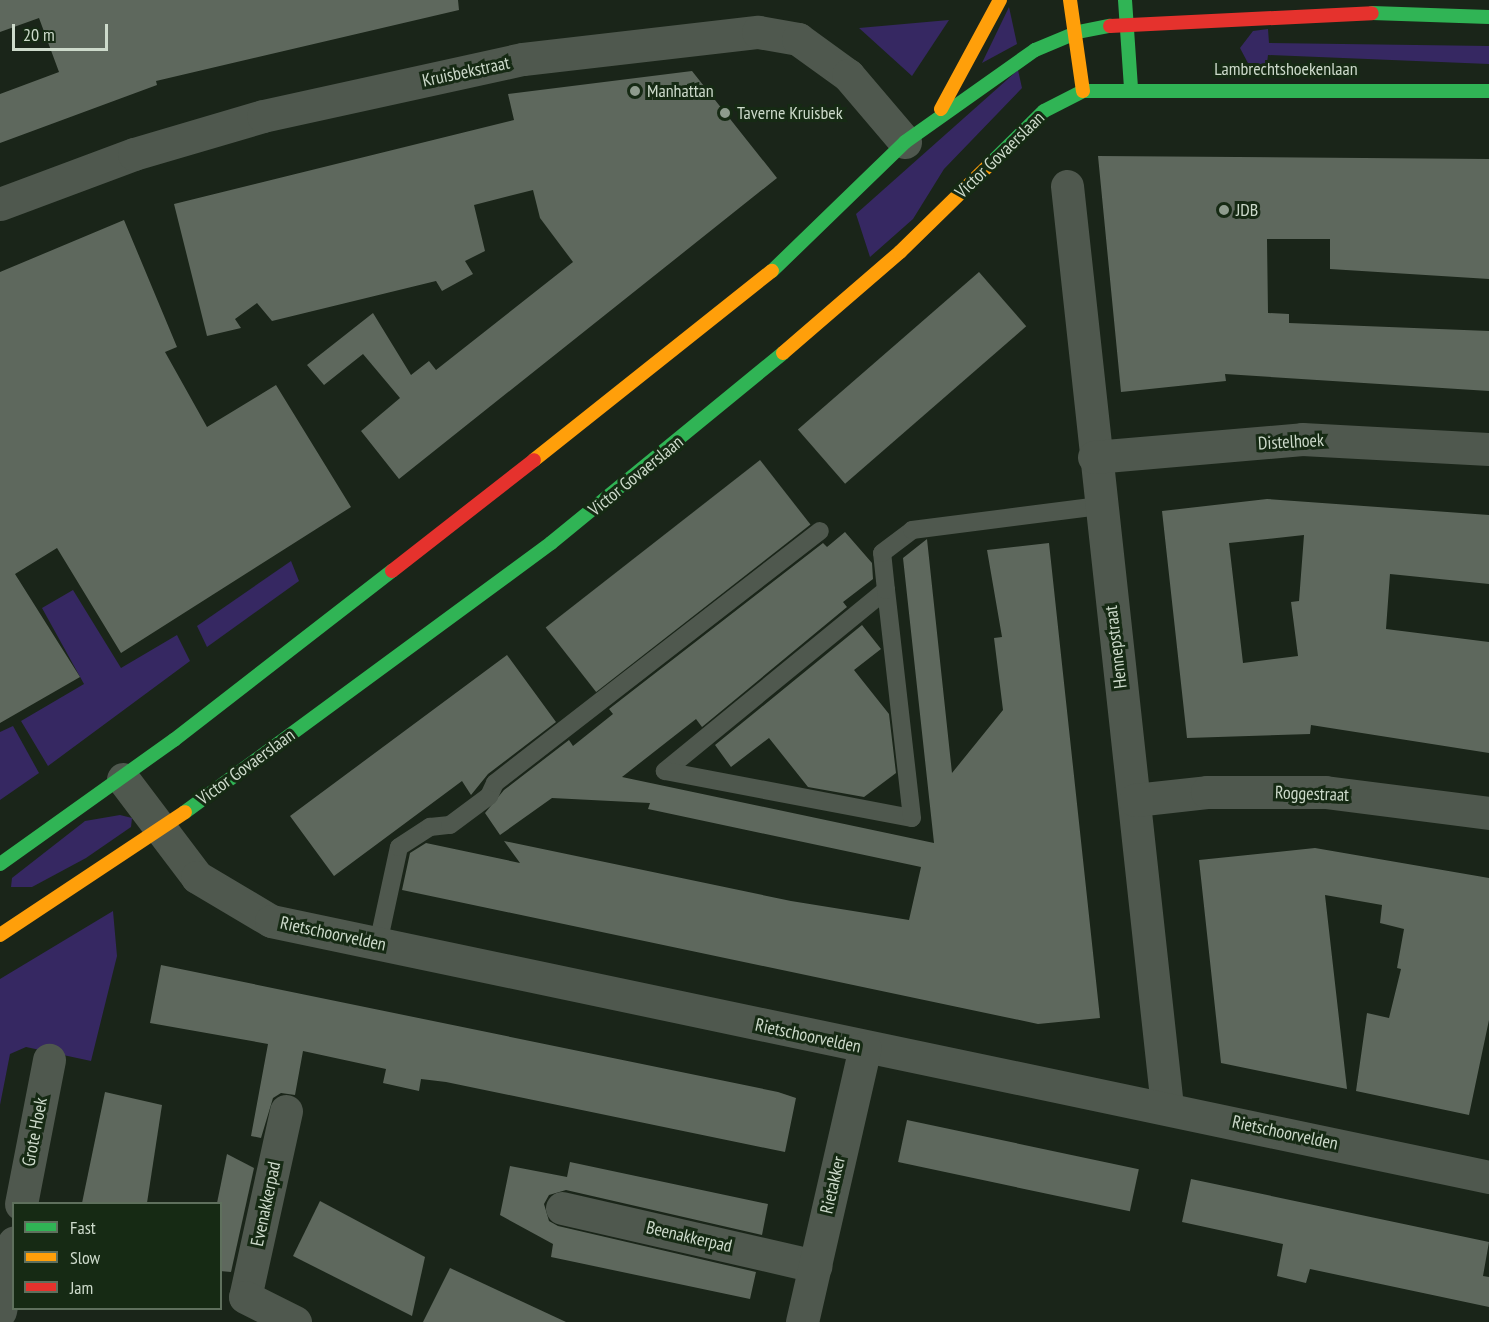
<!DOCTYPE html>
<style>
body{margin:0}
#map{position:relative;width:1489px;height:1322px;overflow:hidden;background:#1a2519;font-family:"PT Sans Narrow",sans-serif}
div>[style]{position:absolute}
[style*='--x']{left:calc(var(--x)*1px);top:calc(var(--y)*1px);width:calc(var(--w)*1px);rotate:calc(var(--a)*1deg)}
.green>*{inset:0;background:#362862}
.building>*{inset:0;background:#5e685d;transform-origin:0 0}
.lane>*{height:18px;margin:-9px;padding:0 9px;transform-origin:9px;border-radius:9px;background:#4f584e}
.street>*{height:33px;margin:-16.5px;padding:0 16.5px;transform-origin:16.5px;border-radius:16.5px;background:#4f584e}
.fast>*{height:14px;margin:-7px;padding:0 7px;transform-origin:7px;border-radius:7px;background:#30b455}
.slow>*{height:14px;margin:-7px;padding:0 7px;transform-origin:7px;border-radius:7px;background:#ff9f0a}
.jam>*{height:14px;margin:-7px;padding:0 7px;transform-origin:7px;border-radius:7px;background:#e5322d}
.dots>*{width:16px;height:16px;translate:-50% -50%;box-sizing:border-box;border:3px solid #162a14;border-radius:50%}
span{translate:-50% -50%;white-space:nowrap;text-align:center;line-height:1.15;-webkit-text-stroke:6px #162a14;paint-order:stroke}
.street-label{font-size:18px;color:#cddacb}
.poi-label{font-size:18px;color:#cddacb}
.left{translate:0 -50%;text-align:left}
.legend{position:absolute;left:12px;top:1202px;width:210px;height:108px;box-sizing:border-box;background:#162a14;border:2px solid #5f705d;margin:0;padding:8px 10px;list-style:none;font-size:18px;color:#cddacb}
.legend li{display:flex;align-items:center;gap:12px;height:30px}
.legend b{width:30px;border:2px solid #5f705d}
.scale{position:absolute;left:12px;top:24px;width:96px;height:27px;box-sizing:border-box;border:3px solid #cddacb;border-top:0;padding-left:8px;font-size:18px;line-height:21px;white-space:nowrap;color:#cddacb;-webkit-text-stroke:4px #162a14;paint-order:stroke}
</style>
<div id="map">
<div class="green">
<i style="clip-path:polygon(1009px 7px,1017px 44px,982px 63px)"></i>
<i style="clip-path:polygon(949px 20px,912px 76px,859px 28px)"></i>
<i style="clip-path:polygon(1268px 29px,1269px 43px,1489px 46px,1489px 64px,1268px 55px,1266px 71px,1249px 65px,1240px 48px,1253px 31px)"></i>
<i style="clip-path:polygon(1018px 70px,1022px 88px,944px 169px,913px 219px,870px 257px,856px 214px)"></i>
<i style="clip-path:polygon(291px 561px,299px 581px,207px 647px,197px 626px)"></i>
<i style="clip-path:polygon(73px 590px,121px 668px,177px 635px,190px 661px,48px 766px,21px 721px,84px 684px,42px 608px)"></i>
<i style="clip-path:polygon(13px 726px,39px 773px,0 800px,0 732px)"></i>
<i style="clip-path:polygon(120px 815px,132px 818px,131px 827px,86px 858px,32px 887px,11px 887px,12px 878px,85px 821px)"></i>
<i style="clip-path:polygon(113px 911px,117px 956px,91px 1061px,26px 1047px,10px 1054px,0 1105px,0 979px)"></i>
</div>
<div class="building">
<i style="clip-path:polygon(0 0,458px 0,459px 10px,156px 81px,157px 85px,0 143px,0 94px,59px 72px,39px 18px,0 32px)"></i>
<i style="clip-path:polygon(692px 71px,777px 178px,399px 479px,361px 431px,400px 398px,363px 354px,324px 385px,307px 365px,373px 313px,411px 375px,429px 361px,436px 370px,573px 262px,540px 218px,533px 190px,474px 205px,485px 251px,465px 261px,473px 274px,442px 291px,436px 281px,272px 321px,257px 303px,235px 319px,241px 328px,207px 336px,174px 204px,514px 120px,508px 94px)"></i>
<i style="clip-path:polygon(1098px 156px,1489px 159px,1489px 279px,1330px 269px,1330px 239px,1267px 239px,1268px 313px,1289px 314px,1289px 323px,1489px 331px,1489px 391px,1225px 374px,1226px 381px,1121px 392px)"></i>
<i style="clip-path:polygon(124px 220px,177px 347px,165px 352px,207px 427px,276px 385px,351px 507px,121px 653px,57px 548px,15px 574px,80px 677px,0 723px,0 272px)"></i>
<i style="left:979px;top:272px;width:72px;height:240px;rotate:49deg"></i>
<i style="left:760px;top:460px;width:82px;height:272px;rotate:52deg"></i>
<i style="clip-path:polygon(evenodd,1267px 499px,1489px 515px,1489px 584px,1390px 574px,1386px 629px,1489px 642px,1489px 753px,1311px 725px,1310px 734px,1187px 738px,1162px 511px,1267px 499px,1304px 535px,1299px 601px,1291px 602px,1298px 656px,1243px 663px,1229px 543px,1304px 535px)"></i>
<i style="clip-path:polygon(845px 532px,872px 563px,873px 579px,843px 602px,847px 607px,702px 727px,696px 719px,622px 777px,934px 843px,903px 558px,927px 539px,952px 773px,1003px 710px,994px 638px,1002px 637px,987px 550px,1049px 543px,1100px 1018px,1038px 1024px,402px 890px,410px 853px,426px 843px,520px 863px,504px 841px,791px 901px,909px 920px,921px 867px,648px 809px,650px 803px,552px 798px,500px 835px,485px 813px,504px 790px,569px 740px,573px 746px,613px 714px,609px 709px,823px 543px,827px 547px)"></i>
<i style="clip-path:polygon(862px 625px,881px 649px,854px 670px,889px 714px,896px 773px,864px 797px,808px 787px,769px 738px,731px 767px,715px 745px)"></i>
<i style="clip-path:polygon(507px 655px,556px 722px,488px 774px,471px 795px,462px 781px,334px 876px,290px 816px)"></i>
<i style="clip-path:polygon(1315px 848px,1489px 878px,1489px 1020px,1469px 1115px,1356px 1091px,1367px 1013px,1389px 1018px,1401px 969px,1397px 968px,1404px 929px,1380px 923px,1382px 905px,1325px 895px,1347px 1089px,1221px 1063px,1199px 860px)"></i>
<i style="clip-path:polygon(161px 965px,778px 1092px,796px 1098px,785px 1152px,446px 1082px,421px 1079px,419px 1091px,383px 1083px,386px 1069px,303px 1051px,295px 1095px,281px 1093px,273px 1098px,261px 1138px,251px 1136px,268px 1044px,150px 1023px)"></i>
<i style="clip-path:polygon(105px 1092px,162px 1105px,147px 1203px,82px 1203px)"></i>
<i style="left:907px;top:1120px;width:237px;height:43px;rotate:12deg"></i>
<i style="clip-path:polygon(227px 1154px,254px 1168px,231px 1272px,220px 1271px,217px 1203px)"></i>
<i style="clip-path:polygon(570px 1162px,768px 1204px,762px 1235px,566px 1190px,549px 1195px,544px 1204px,549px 1221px,558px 1226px,756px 1272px,750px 1299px,551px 1257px,553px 1244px,500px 1215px,510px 1166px,567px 1177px)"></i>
<i style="clip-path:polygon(1191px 1179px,1489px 1242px,1483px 1276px,1489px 1277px,1489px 1307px,1310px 1269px,1306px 1283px,1277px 1276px,1283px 1244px,1182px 1222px)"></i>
<i style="clip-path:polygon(320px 1201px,425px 1257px,412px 1316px,293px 1256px)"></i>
<i style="clip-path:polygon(450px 1268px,566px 1322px,423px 1322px)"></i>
</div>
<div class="lane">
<i style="--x:886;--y:590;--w:286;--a:140.7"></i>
<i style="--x:665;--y:771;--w:251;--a:10.8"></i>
<i style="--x:912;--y:818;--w:229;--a:-96.5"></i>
<i style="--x:886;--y:590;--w:37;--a:-96"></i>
<i style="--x:882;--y:553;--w:38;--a:-37"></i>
<i style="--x:912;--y:530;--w:189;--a:-7.3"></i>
<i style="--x:378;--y:944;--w:99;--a:-77.8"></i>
<i style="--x:399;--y:847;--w:37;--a:-33"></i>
<i style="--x:430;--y:827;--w:20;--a:-6"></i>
<i style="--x:450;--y:825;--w:49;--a:-36.6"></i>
<i style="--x:489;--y:796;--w:14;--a:-65"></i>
<i style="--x:495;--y:783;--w:411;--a:-37.8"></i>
</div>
<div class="street">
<i style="--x:1067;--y:186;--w:926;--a:83.8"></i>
<i style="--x:0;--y:204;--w:143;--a:-20.5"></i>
<i style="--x:134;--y:154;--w:134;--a:-16.4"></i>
<i style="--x:263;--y:116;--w:266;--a:-12.4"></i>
<i style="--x:523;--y:59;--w:237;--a:-6.6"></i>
<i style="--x:758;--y:32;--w:41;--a:9.9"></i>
<i style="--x:798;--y:39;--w:62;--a:35.8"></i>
<i style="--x:848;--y:75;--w:88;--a:49.6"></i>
<i style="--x:1094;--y:457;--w:209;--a:-4.9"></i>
<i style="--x:1302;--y:439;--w:187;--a:3.1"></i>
<i style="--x:123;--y:779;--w:123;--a:52.9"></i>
<i style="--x:197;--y:877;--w:86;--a:30.7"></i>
<i style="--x:271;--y:921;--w:1245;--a:11.87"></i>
<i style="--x:1135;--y:800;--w:72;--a:-6.3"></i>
<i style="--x:1207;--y:792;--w:118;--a:0"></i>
<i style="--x:1325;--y:792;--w:165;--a:7.3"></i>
<i style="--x:286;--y:1111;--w:190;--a:102.4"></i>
<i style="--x:245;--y:1297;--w:56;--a:26.6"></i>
<i style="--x:21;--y:1204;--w:147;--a:-79"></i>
<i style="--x:562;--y:1208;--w:260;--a:12.9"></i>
<i style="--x:0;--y:1311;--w:70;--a:-78.5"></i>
<i style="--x:802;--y:1322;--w:281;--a:-77.1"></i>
</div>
<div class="fast">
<i style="--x:1125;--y:0;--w:88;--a:86.1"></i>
<i style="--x:1372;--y:13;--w:117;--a:2"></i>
<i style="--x:988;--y:166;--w:78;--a:-44.5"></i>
<i style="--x:1044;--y:111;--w:44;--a:-27.1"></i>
<i style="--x:1083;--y:91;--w:406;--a:0"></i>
<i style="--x:772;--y:271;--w:185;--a:-44.1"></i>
<i style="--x:905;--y:142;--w:159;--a:-35.3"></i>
<i style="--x:1035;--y:50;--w:47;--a:-22.7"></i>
<i style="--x:1078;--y:32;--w:33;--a:-11"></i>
<i style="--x:185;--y:812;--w:454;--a:-36.3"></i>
<i style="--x:551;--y:543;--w:300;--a:-39.3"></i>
<i style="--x:0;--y:864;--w:214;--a:-35.5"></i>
<i style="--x:174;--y:740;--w:276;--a:-37.8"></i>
</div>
<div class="slow">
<i style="--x:1070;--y:0;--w:92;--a:81.9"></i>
<i style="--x:941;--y:109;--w:124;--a:-61.6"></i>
<i style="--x:783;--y:353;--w:155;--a:-40.8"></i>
<i style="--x:900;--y:252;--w:123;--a:-44.3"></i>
<i style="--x:534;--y:460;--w:304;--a:-38.5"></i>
<i style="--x:0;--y:935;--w:222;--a:-33.6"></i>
</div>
<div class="jam">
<i style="--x:1110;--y:26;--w:262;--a:-2.8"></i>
<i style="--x:392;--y:571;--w:180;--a:-38"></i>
</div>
<div class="dots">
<i style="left:635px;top:91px;background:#8e9b8d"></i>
<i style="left:725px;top:113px;background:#8e9b8d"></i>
<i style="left:1224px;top:210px;background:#8e9b8d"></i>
</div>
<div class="street-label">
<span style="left:1286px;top:69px">Lambrechtshoekenlaan</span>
<span style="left:466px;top:72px;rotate:-12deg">Kruisbekstraat</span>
<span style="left:1000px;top:155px;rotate:-44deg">Victor Govaerslaan</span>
<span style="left:1291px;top:442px;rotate:-3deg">Distelhoek</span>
<span style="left:636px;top:476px;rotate:-39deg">Victor Govaerslaan</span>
<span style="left:1116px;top:647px;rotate:-97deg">Hennepstraat</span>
<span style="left:246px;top:767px;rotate:-36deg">Victor Govaerslaan</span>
<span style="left:1312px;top:794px;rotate:2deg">Roggestraat</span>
<span style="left:333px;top:934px;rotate:12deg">Rietschoorvelden</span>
<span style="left:808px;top:1036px;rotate:12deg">Rietschoorvelden</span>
<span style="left:35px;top:1132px;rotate:-79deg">Grote Hoek</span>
<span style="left:1285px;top:1133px;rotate:12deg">Rietschoorvelden</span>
<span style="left:833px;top:1185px;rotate:-77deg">Rietakker</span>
<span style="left:266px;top:1204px;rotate:-78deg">Evenakkerpad</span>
<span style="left:689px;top:1237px;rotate:13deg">Beenakkerpad</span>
</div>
<div class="poi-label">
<span class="left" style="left:647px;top:91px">Manhattan</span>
<span class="left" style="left:737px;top:113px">Taverne Kruisbek</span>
<span class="left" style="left:1236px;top:210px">JDB</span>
</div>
<ul class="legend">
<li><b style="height:8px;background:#30b455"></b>Fast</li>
<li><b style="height:8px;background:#ff9f0a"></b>Slow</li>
<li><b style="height:8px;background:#e5322d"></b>Jam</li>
</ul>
<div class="scale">20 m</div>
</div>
